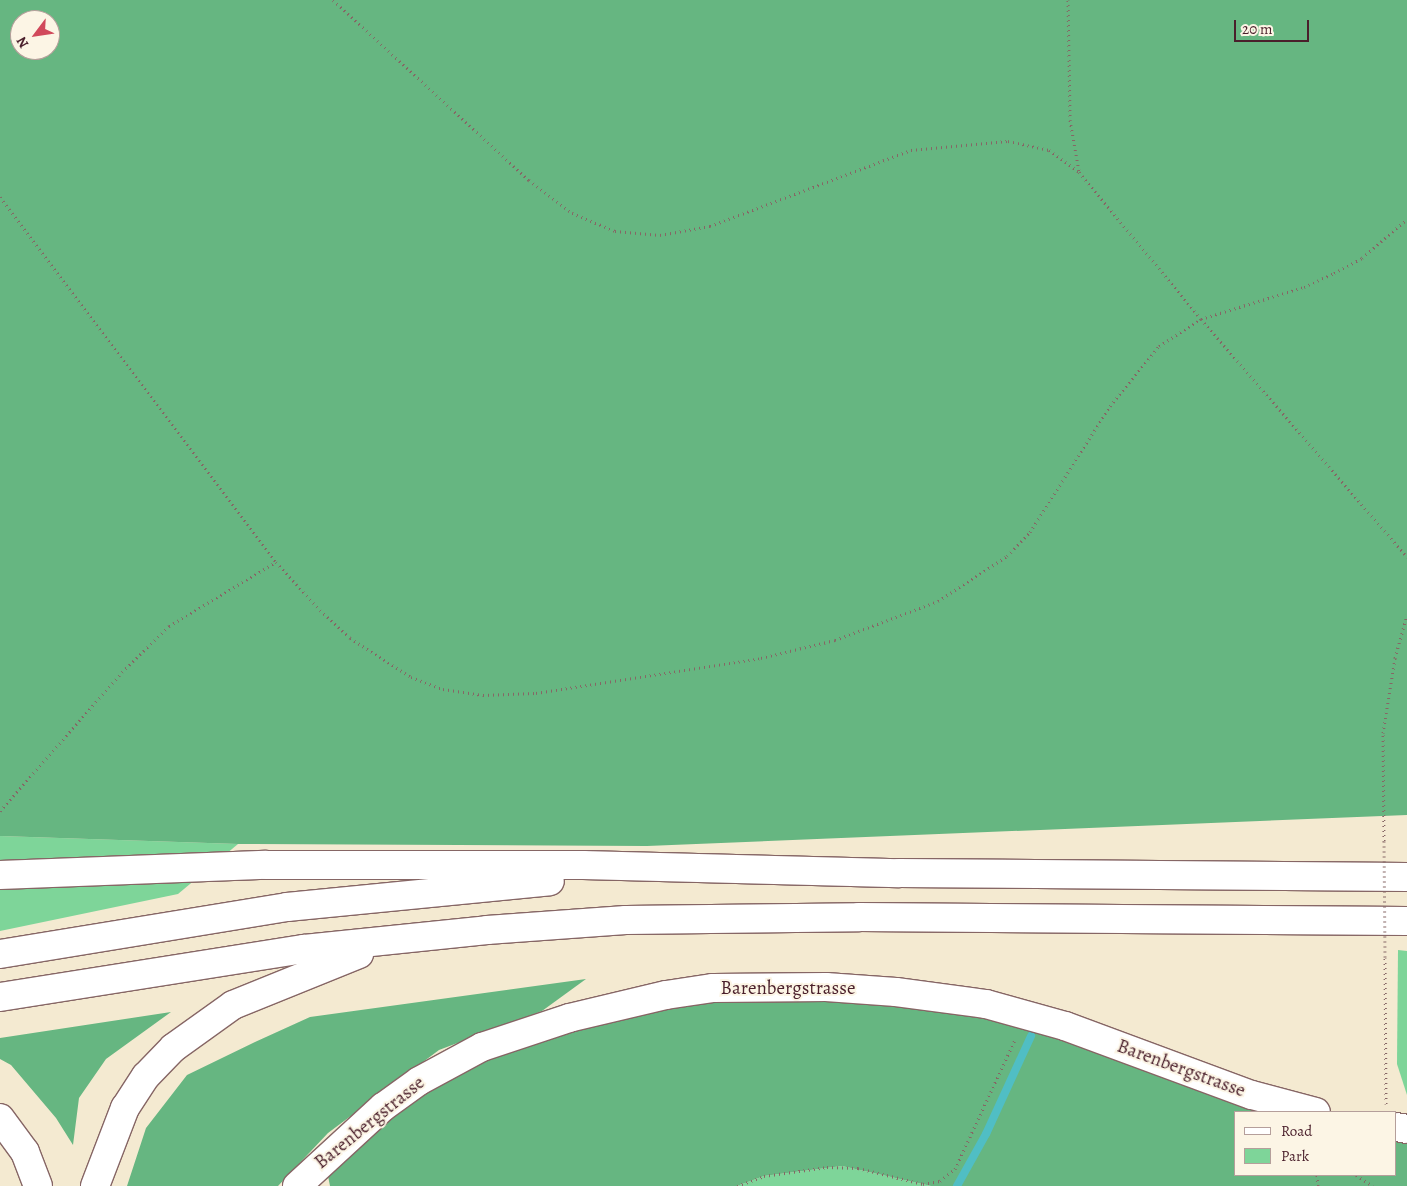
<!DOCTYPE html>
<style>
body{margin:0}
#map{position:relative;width:1407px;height:1186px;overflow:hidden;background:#f4ead1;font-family:Alegreya,serif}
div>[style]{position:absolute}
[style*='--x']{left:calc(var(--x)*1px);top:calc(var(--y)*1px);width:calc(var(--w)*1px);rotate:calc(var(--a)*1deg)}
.green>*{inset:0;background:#7ed599}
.forest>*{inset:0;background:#66b681}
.stream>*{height:8px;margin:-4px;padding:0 4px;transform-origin:4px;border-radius:4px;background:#50bec4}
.path>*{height:3px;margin-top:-1.5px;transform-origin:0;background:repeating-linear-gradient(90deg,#866665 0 1px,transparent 0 5px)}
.roads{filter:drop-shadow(1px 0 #866665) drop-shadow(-1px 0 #866665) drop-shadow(0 1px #866665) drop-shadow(0 -1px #866665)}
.tertiary>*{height:28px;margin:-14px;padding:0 14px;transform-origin:14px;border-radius:14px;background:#fff}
.motorway>*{height:28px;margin:-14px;padding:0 14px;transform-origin:14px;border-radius:14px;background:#fff}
.path-bridge>*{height:3px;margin-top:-1.5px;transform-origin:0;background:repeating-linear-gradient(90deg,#866665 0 1px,transparent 0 5px)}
span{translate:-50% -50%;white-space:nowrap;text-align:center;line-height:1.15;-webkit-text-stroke:4px #fcf5e5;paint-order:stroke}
.street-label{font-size:19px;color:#4a1f2b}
.legend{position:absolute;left:1234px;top:1111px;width:162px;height:65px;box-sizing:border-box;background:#fcf5e5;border:1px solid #b59f9b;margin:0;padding:6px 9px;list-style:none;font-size:15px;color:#4a1f2b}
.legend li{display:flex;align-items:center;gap:10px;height:25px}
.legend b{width:25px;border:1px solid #b59f9b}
.north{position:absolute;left:10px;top:10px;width:50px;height:50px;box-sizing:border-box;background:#fcf5e5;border:1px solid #b59f9b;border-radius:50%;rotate:239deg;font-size:14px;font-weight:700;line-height:20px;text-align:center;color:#4a1f2b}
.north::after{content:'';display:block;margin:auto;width:18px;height:22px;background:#d1495b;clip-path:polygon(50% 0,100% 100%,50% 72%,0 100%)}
.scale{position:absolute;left:1234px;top:20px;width:75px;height:22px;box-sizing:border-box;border:2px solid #4a1f2b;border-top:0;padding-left:6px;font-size:15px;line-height:18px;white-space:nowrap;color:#4a1f2b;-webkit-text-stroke:4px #fcf5e5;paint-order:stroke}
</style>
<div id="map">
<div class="green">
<i style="clip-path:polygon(0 836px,238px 844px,178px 894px,0 931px)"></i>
<i style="clip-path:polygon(1398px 950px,1407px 951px,1407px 1095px,1397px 1064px)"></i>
<i style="clip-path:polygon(842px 1166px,931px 1186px,737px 1186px,764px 1176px)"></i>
</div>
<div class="forest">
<i style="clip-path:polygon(evenodd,0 0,1407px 0,1407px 815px,647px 846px,238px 844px,0 836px,0 0,20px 20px,50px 20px,50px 50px,20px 50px,20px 20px)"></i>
<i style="clip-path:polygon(586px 979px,542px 1011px,439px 1050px,328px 1133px,278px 1186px,127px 1186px,146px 1128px,187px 1075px,255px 1042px,310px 1017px)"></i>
<i style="clip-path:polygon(896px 992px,1316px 1112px,1236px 1112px,1236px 1175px,1396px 1175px,1396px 1127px,1407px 1129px,1407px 1186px,931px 1186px,842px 1166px,764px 1176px,737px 1186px,330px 1186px,327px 1171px,403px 1106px,483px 1060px,623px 1005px)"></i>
<i style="clip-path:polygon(171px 1012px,106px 1059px,79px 1098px,73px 1145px,56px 1118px,11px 1065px,0 1059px,0 1038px)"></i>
</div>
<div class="stream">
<i style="--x:957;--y:1186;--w:60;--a:-60.9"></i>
<i style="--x:986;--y:1134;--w:108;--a:-65.3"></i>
</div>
<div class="path">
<i style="--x:333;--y:0;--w:266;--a:42.6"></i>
<i style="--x:529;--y:180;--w:54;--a:37.5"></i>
<i style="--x:572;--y:213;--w:47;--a:22.7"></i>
<i style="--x:615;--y:231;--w:45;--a:5.1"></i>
<i style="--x:660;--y:235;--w:51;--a:-10.2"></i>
<i style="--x:710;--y:226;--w:215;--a:-20.7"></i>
<i style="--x:911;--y:150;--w:97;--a:-5.3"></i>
<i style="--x:1008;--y:141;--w:42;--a:12.4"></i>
<i style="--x:1049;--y:150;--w:37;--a:36"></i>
<i style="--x:1079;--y:172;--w:191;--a:50.3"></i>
<i style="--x:1201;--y:319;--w:315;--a:49.1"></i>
<i style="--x:1068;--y:0;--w:120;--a:89"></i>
<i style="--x:1070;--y:120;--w:52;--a:80"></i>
<i style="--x:0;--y:197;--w:458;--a:52.9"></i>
<i style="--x:276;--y:562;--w:65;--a:47.5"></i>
<i style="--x:320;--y:610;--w:41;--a:43"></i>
<i style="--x:350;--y:638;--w:72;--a:32.6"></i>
<i style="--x:411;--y:677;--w:34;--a:21"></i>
<i style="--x:443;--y:689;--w:40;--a:8.5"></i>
<i style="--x:483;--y:695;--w:53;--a:-2.2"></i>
<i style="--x:536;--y:693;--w:228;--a:-8.8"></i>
<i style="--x:761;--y:658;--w:76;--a:-13.7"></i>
<i style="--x:835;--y:640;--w:110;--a:-20.7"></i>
<i style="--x:938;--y:601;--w:82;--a:-33.1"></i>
<i style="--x:1007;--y:556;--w:33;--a:-46"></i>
<i style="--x:1030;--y:532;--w:149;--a:-57.6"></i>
<i style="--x:1110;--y:406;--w:77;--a:-50.8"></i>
<i style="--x:1159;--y:346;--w:50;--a:-32.7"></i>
<i style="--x:1201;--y:319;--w:108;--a:-17.3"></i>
<i style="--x:1304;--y:287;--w:33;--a:-25"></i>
<i style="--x:1334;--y:273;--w:32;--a:-28"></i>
<i style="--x:1362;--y:258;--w:60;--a:-40.9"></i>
<i style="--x:0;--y:811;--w:185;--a:-48.7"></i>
<i style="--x:122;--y:672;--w:66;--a:-44.4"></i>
<i style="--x:169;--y:626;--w:125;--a:-30.9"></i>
<i style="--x:1384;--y:841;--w:108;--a:-90.5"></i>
<i style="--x:1383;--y:733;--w:76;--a:-80.9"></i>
<i style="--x:1395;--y:658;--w:45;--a:-74.4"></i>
<i style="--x:1385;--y:958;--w:146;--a:89.6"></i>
<i style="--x:1317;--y:1175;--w:11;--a:85"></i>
<i style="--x:1356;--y:1175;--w:20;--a:33"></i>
<i style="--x:737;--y:1186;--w:29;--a:-20"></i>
<i style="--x:764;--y:1176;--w:64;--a:-8.1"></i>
<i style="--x:827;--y:1167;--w:31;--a:2"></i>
<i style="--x:858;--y:1168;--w:67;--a:13.8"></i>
<i style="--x:923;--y:1184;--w:17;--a:-10"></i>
<i style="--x:940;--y:1181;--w:19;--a:-39"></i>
<i style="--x:955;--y:1169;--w:142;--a:-65.1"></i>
</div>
<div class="roads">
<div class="tertiary">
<i style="--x:1396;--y:1127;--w:11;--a:10"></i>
<i style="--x:297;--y:1186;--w:117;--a:-42.6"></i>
<i style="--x:383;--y:1107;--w:44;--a:-35.8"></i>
<i style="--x:419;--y:1081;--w:72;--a:-28.4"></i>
<i style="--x:482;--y:1047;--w:92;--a:-18.4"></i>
<i style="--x:569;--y:1018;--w:100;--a:-13.3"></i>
<i style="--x:666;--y:995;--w:48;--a:-8.5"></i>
<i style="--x:713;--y:988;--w:113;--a:-0.5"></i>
<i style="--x:826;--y:987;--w:70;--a:4.1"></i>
<i style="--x:896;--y:992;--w:91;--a:7.6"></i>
<i style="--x:986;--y:1004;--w:82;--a:15.6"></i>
<i style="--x:1065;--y:1026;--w:199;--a:20.3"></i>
<i style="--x:1252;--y:1095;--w:66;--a:14.9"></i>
</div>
<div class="motorway">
<i style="--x:0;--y:875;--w:266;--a:-2.2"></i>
<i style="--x:266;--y:865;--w:317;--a:0"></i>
<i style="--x:583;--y:865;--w:316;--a:1.5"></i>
<i style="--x:899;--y:873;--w:508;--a:0.45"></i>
<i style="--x:0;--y:954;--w:291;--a:-9.3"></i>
<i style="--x:287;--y:907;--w:264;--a:-5.6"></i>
<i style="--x:0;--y:997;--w:308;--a:-9"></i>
<i style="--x:304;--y:949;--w:184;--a:-5.9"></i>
<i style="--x:487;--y:930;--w:139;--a:-4.1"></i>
<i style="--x:626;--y:920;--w:233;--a:-0.7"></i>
<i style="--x:859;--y:917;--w:548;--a:0.42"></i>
<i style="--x:0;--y:1118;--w:42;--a:53.7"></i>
<i style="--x:25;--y:1152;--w:36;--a:69"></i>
<i style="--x:95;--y:1186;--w:84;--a:-69"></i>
<i style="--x:125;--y:1108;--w:38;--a:-57"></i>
<i style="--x:146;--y:1076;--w:39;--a:-46"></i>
<i style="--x:173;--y:1048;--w:74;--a:-35.6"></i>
<i style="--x:233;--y:1005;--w:136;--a:-22"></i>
</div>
</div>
<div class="path-bridge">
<i style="--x:1384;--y:841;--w:117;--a:89.5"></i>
</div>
<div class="street-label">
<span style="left:788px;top:989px">Barenbergstrasse</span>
<span style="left:1181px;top:1069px;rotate:20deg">Barenbergstrasse</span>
<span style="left:370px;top:1123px;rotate:-39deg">Barenbergstrasse</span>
</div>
<ul class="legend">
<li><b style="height:6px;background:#fff"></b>Road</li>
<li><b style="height:14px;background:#7ed599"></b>Park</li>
</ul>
<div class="north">N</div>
<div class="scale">20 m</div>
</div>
